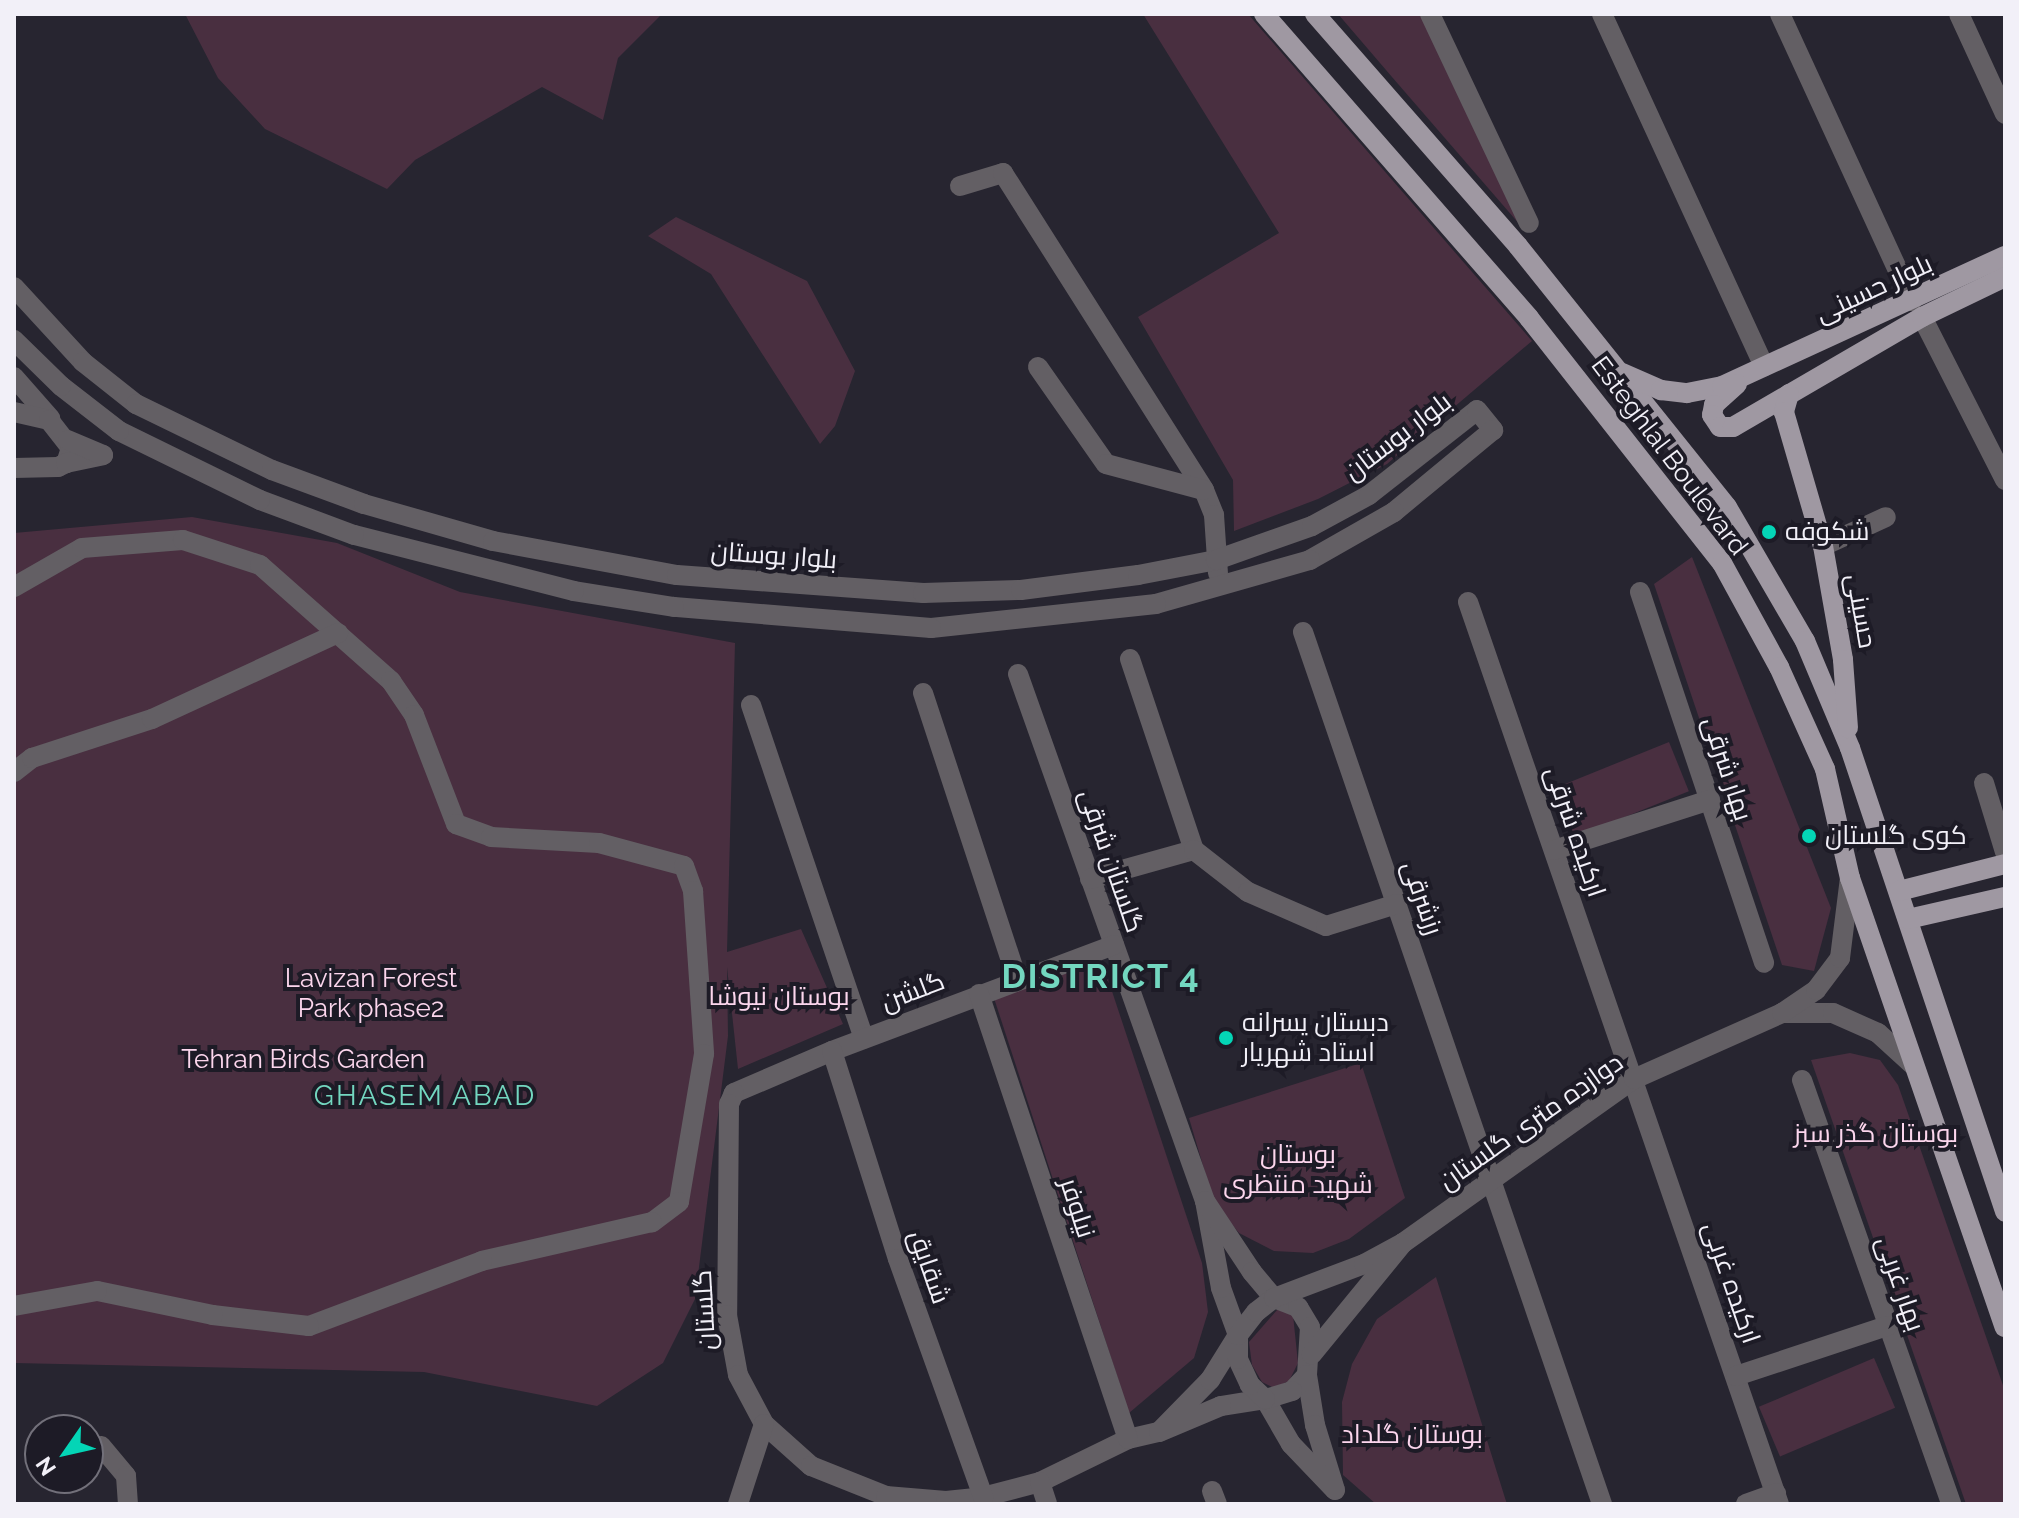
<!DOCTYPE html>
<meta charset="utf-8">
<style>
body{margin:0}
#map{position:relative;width:2019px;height:1518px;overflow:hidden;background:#272530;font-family:Raleway,Cairo,sans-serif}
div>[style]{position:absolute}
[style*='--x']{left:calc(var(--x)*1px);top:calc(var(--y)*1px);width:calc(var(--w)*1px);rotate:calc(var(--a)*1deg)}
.green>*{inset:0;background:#492f40;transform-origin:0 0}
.minor>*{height:20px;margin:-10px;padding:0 10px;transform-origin:10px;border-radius:10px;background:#635f64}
.major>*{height:20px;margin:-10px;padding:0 10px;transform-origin:10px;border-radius:10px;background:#9f98a2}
.dots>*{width:22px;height:22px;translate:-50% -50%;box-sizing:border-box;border:4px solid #1d1b26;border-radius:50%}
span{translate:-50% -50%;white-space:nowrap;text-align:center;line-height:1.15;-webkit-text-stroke:8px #1d1b26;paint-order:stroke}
.street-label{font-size:26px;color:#f2f0f8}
.poi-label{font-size:26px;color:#f2f0f8}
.left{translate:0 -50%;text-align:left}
.park-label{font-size:26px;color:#fcd6ed}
.neighbourhood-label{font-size:28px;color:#73d7c0;letter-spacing:2px}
.district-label{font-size:34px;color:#73d7c0;font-weight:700;letter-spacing:2px}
.frame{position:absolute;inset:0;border:16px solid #f2f0f8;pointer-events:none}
.north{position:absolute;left:24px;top:1414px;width:80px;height:80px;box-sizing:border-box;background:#1d1b26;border:2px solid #72707a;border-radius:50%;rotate:236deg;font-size:22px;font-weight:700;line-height:32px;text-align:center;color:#f2f0f8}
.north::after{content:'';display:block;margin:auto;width:28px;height:36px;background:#04d5b6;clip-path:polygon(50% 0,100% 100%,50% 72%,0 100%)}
</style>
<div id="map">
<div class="green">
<i style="clip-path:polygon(185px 14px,662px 14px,618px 58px,603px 120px,542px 87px,415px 160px,387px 189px,265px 129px,218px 78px)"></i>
<i style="clip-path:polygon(1143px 14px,1248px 14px,1532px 341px,1387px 464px,1318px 499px,1234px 531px,1233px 480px,1138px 317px,1279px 233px)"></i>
<i style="clip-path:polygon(1338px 14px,1422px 14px,1521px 226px,1392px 77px)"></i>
<i style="clip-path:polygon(676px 217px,807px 281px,855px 371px,835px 426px,820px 444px,711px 274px,648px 236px)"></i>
<i style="clip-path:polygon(192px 517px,337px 543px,460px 592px,735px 643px,727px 952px,801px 929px,843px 1024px,738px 1069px,727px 967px,728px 1036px,695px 1299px,663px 1363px,597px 1406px,424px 1372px,14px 1363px,14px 533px)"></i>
<i style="clip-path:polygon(1692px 557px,1831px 908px,1814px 971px,1782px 965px,1654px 584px)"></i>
<i style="left:1669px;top:742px;width:53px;height:126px;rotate:68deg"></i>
<i style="clip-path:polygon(1101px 958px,1202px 1263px,1208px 1312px,1194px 1358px,1129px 1413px,993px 995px)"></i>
<i style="clip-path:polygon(1850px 1053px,1880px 1060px,1898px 1085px,2005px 1391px,2005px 1504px,1966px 1504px,1811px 1060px)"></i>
<i style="clip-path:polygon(1361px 1063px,1405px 1198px,1349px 1239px,1313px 1253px,1274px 1251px,1239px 1233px,1214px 1203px,1189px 1118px)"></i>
<i style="clip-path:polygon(1436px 1277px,1505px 1498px,1507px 1504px,1376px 1504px,1343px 1475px,1342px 1402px,1352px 1364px,1377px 1319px)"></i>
<i style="clip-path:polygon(1278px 1309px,1293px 1315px,1298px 1363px,1289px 1381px,1274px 1388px,1262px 1382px,1252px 1365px,1249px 1342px)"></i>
<i style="left:1874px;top:1358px;width:54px;height:125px;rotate:67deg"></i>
</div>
<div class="minor">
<i style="--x:1430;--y:14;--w:231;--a:64.7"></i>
<i style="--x:1602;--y:14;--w:388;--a:65.3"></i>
<i style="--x:1780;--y:14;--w:316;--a:65.3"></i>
<i style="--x:1959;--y:14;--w:110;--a:65.3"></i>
<i style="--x:960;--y:186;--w:45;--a:-16.8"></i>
<i style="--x:1003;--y:173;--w:375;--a:57.6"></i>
<i style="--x:1204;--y:490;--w:27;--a:68"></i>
<i style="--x:1214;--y:515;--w:58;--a:86.1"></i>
<i style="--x:14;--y:287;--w:102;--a:47.4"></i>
<i style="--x:83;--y:362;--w:68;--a:38.4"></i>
<i style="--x:136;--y:404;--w:151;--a:25.9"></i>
<i style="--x:272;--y:470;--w:98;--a:20.3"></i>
<i style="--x:364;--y:504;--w:134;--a:16"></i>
<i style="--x:493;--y:541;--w:187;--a:10.5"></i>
<i style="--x:677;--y:575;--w:247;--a:4.2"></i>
<i style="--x:923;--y:593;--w:98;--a:-1.8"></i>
<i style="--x:1021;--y:590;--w:118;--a:-7.3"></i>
<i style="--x:1138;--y:575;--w:79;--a:-10.9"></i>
<i style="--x:1216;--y:560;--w:102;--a:-19.5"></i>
<i style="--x:1312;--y:526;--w:65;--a:-28.5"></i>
<i style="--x:1369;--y:495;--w:137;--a:-38.2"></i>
<i style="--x:1477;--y:410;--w:26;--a:51"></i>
<i style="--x:1493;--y:430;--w:129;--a:140.4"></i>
<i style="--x:1394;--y:512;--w:97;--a:150.3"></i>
<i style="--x:1310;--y:560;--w:160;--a:164.1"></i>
<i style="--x:1156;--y:604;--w:226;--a:173.9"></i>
<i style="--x:931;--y:628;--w:258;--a:-175.3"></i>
<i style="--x:674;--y:607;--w:101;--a:-170.9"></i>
<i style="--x:574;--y:591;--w:227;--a:-165.7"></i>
<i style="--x:354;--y:535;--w:100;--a:-159.6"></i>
<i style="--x:260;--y:500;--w:157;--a:-153.9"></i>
<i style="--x:119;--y:431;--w:73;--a:-142.2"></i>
<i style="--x:61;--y:386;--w:66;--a:-135.6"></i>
<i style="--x:1922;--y:317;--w:183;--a:63"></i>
<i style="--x:1038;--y:367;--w:118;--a:55"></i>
<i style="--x:1106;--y:464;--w:101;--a:14.9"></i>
<i style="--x:14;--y:377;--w:55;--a:48.7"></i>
<i style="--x:14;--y:412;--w:36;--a:13"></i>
<i style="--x:49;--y:420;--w:36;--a:52"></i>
<i style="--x:71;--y:448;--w:16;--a:108"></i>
<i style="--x:66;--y:463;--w:9;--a:153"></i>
<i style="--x:58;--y:467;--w:44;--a:178.7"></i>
<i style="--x:66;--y:463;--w:38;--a:-12"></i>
<i style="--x:103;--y:455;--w:38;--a:-157"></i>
<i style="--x:1823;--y:546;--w:69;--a:-24.7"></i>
<i style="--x:14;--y:587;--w:78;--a:-29.8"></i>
<i style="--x:82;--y:548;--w:101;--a:-4.5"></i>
<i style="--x:183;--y:540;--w:81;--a:18"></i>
<i style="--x:260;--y:565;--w:175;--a:41.5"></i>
<i style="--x:391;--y:681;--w:41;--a:55.9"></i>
<i style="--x:414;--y:715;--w:117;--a:68.9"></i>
<i style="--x:456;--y:824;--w:37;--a:20"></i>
<i style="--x:491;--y:837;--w:108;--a:3.2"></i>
<i style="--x:599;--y:843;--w:88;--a:15.1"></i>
<i style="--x:684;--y:866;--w:27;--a:70"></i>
<i style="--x:693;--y:891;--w:163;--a:86.1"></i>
<i style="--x:704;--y:1054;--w:150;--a:99.6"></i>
<i style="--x:679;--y:1202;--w:34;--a:143"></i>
<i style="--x:652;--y:1222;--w:174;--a:167.1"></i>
<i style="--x:482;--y:1261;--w:185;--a:159.4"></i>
<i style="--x:309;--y:1326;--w:97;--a:-173.5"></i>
<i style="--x:213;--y:1315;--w:118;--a:-168.3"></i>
<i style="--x:97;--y:1291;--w:84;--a:169.8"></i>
<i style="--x:1640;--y:592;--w:391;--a:71.5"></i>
<i style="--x:1468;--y:602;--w:954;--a:70.98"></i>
<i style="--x:1303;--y:632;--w:922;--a:71.07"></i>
<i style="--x:1130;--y:659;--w:201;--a:71.5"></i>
<i style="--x:1018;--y:674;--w:559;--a:70.46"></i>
<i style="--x:923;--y:693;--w:301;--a:71.8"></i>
<i style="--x:751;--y:705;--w:352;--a:71.3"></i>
<i style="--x:14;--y:772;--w:23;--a:-38"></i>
<i style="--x:32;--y:758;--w:126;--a:-18"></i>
<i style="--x:152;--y:719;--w:205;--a:-24.8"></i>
<i style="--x:1984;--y:783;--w:72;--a:73.1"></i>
<i style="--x:1554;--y:850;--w:164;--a:-17.8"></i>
<i style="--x:1090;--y:879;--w:108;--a:-15.6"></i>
<i style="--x:1194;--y:850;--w:68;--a:37.9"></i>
<i style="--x:1248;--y:892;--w:85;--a:23.6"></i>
<i style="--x:1326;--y:926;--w:73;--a:-17.4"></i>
<i style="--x:1114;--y:945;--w:301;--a:159.4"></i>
<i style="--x:832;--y:1051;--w:107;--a:156.8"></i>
<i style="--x:734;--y:1093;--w:12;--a:114"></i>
<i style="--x:729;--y:1104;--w:211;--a:90.5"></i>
<i style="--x:727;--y:1315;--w:61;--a:79.6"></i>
<i style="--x:738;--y:1375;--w:55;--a:62"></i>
<i style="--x:764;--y:1424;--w:63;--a:41.8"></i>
<i style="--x:811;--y:1466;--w:81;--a:21.8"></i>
<i style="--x:886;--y:1496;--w:60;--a:4.8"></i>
<i style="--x:946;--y:1501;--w:37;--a:-6"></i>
<i style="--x:983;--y:1497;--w:59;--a:-14.7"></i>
<i style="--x:1040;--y:1482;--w:98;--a:-26"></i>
<i style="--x:1128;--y:1439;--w:32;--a:-13"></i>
<i style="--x:979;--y:994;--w:469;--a:71.5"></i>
<i style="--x:1782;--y:1013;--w:51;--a:0"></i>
<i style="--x:1833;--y:1013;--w:49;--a:24"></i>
<i style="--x:1878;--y:1033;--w:46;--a:42.4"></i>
<i style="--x:832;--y:1051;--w:218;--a:72.4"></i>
<i style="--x:898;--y:1259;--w:253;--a:70.3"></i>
<i style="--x:1802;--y:1080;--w:449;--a:70.6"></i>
<i style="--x:1403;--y:1243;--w:283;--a:-35.4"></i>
<i style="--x:1634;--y:1079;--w:162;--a:-24"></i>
<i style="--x:1782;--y:1013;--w:41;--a:-34.1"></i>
<i style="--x:1816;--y:990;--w:40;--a:-53"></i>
<i style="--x:1840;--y:958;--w:81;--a:-82.9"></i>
<i style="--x:1307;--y:1375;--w:51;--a:80.9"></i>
<i style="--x:1315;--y:1425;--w:68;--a:72.9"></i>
<i style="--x:1335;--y:1490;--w:64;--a:-133.7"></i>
<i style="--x:1291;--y:1444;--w:52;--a:-120"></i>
<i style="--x:1265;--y:1399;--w:45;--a:171"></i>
<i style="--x:1221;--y:1406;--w:67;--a:157.2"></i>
<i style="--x:1159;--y:1432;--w:73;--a:-45.6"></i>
<i style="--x:1210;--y:1380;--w:53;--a:-58.1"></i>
<i style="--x:1238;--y:1335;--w:50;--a:-109.9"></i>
<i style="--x:1221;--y:1288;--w:88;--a:-100.4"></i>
<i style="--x:1205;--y:1201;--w:85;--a:56.5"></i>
<i style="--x:1252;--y:1272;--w:34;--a:50"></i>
<i style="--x:1274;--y:1298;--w:26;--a:21"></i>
<i style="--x:1298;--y:1307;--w:23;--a:59"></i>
<i style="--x:1310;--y:1327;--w:48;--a:93.6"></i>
<i style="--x:1307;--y:1375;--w:22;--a:133"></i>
<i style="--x:1292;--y:1391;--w:28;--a:163"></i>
<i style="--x:1265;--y:1399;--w:21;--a:-137"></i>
<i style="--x:1250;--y:1385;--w:29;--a:-115"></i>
<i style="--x:1238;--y:1359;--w:24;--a:-90"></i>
<i style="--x:1238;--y:1335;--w:29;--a:-52"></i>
<i style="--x:1256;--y:1312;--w:23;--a:-38"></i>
<i style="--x:1274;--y:1298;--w:96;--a:-20.7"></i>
<i style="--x:1364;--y:1264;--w:44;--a:-28.3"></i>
<i style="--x:1403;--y:1243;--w:144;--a:129.3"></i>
<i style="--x:1736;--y:1376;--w:159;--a:-18.3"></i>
<i style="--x:101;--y:1446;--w:39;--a:50"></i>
<i style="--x:126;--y:1476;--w:28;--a:86"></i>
<i style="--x:1040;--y:1482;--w:23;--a:72"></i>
<i style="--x:1212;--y:1491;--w:14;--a:69"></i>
<i style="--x:738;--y:1504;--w:84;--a:-72"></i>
<i style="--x:1746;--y:1504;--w:32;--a:-20"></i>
</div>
<div class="major">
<i style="--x:1264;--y:14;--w:403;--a:48.9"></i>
<i style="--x:1529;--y:318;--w:312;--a:51.8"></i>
<i style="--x:1722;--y:563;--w:119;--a:61.3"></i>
<i style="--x:1779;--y:667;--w:112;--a:65.7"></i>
<i style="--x:1825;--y:769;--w:112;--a:77.1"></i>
<i style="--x:1850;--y:878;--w:475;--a:71"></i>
<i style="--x:1315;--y:14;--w:308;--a:48.8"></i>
<i style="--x:1518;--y:246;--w:334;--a:51.3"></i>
<i style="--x:1727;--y:507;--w:155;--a:59.8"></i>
<i style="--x:1805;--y:641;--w:116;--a:67.2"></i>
<i style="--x:1850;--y:748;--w:489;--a:71.5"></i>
<i style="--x:1622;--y:373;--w:43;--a:23.6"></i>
<i style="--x:1661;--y:390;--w:26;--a:7"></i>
<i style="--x:1687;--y:393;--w:36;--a:-11"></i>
<i style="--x:1722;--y:386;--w:311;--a:-24.7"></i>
<i style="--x:1737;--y:384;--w:31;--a:138"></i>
<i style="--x:1714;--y:405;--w:10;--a:101"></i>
<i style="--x:1712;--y:415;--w:14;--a:56"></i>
<i style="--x:1720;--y:427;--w:13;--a:0"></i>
<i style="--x:1733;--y:427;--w:219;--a:-30.2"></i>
<i style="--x:1922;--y:317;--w:92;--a:-25.7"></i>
<i style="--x:1789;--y:394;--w:19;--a:106"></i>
<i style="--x:1784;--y:412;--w:140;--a:73.8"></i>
<i style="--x:1823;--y:546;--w:116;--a:80"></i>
<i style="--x:1843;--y:660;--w:68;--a:85.8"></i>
<i style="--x:1899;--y:891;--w:109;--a:-14.3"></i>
<i style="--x:1908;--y:919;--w:99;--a:-12.8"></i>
</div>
<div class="dots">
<i style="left:1769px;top:532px;background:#04d5b6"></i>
<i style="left:1809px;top:836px;background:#04d5b6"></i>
<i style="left:1226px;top:1038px;background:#04d5b6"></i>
</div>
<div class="street-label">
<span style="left:1874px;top:289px;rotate:-25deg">بلوار حسینی</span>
<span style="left:1398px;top:437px;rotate:-37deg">بلوار بوستان</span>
<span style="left:1669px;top:456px;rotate:53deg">Esteghlal Boulevard</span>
<span style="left:774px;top:556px;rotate:4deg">بلوار بوستان</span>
<span style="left:1861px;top:611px;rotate:80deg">حسینی</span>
<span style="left:1727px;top:769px;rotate:72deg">بهار شرقی</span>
<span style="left:1575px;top:832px;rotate:71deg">ارکیده شرقی</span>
<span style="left:1111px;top:861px;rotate:71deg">گلستان شرقی</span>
<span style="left:1422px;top:898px;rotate:71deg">رزشرقی</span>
<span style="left:913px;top:992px;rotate:-21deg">گلشن</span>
<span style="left:1531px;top:1122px;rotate:-35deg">دوازده متری گلستان</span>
<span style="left:1077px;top:1208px;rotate:72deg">نیلوفر</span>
<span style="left:929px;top:1267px;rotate:71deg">شقایق</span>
<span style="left:1731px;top:1283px;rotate:71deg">ارکیده غربی</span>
<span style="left:1900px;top:1284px;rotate:71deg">بهار غربی</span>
<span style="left:705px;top:1310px;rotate:-93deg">گلستان</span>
</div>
<div class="poi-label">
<span class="left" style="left:1785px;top:532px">شکوفه</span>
<span class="left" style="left:1825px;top:836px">کوی گلستان</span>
<span class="left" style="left:1242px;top:1038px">دبستان پسرانه<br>استاد شهريار</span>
</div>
<div class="park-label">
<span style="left:371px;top:994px">Lavizan Forest<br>Park phase2</span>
<span style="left:779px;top:997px">بوستان نیوشا</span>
<span style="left:303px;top:1060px">Tehran Birds Garden</span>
<span style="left:1876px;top:1134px">بوستان گذر سبز</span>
<span style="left:1298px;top:1170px">بوستان<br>شهید منتظری</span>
<span style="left:1412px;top:1435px">بوستان گلداد</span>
</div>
<div class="neighbourhood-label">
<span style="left:425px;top:1096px">GHASEM ABAD</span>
</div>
<div class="district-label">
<span style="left:1101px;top:977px">DISTRICT 4</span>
</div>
<div class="frame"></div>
<div class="north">N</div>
</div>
